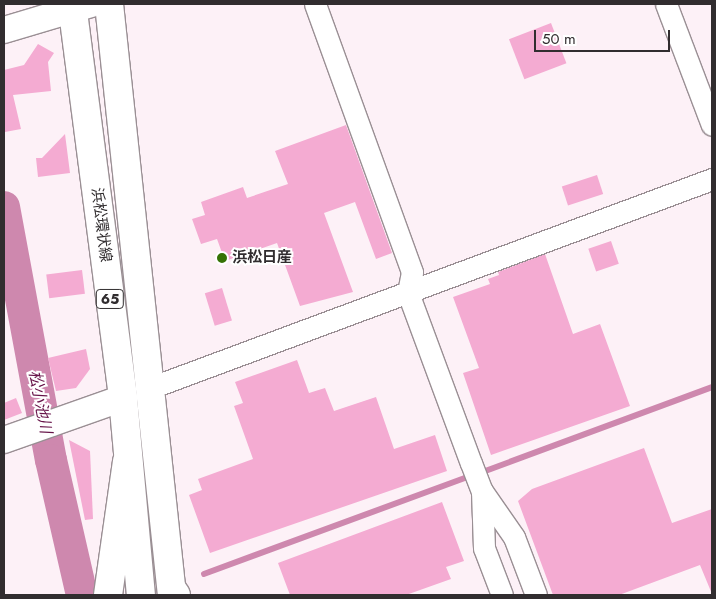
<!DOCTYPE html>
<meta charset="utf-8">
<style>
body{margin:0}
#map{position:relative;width:716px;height:599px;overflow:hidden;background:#fdf1f7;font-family:Jost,"Noto Sans JP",sans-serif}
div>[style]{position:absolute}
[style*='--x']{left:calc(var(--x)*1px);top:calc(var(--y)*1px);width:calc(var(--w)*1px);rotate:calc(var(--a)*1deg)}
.stream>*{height:5.5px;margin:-2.75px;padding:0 2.75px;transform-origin:2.75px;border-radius:2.75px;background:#ce88ae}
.river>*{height:32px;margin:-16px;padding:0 16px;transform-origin:16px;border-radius:16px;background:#ce88ae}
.building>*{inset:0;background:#f4abd2;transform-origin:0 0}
.roads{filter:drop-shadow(1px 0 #9a8f94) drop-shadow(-1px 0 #9a8f94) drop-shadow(0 1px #9a8f94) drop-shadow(0 -1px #9a8f94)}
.minor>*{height:21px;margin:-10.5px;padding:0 10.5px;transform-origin:10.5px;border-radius:10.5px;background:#fff}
.tertiary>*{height:26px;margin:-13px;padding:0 13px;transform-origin:13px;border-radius:13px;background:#fff}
.primary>*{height:28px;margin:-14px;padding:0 14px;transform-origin:14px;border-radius:14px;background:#fff}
.motorway>*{height:28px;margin:-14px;padding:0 14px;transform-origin:14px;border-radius:14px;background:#fff}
.dots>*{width:14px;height:14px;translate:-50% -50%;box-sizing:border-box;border:2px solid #fff;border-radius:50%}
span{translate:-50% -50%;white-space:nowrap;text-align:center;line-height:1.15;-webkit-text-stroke:4px #fff;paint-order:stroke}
.shield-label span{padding:1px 4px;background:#fff;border:1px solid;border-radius:4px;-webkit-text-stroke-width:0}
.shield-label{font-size:14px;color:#312d2f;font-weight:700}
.street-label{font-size:15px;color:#312d2f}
.poi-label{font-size:15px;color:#312d2f;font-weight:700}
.left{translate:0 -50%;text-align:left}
.water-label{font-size:16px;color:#661348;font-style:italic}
.frame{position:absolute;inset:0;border:5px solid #312d2f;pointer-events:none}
.scale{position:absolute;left:534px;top:30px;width:136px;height:22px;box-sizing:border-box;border:2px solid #312d2f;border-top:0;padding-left:6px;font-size:15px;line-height:18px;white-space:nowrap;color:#312d2f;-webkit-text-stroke:4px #fff;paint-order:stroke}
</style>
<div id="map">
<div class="stream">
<i style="--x:480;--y:473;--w:247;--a:-20.3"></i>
<i style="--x:204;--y:574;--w:284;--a:-20.2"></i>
</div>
<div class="river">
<i style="--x:4;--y:207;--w:257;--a:79.5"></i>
<i style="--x:51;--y:460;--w:139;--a:77.1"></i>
</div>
<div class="building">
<i style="left:551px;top:23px;width:43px;height:45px;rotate:69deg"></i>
<i style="clip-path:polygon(38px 44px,54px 53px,48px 62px,51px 91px,13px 95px,21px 129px,5px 132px,4px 70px,24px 65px)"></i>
<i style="clip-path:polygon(346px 125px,392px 253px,376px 259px,355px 202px,324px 213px,353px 292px,300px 306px,277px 243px,225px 261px,217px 239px,201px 244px,192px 219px,205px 215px,201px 202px,243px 187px,247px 198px,288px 184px,275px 151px)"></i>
<i style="clip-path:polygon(65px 134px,70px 173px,38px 177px,36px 158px,42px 158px)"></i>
<i style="left:597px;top:175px;width:20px;height:37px;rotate:72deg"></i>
<i style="left:611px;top:241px;width:24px;height:24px;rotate:71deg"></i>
<i style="clip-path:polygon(545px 254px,573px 334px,600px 324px,630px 406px,491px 455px,463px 373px,479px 368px,453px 297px,490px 284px,488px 279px,499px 275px,498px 272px)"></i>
<i style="left:82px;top:270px;width:24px;height:36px;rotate:83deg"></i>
<i style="left:222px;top:288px;width:34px;height:18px;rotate:73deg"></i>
<i style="clip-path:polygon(86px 349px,90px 369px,76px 388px,56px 391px,48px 358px)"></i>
<i style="clip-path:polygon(297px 360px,309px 393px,325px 388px,334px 411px,376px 397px,394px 449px,435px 435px,447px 471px,210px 553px,189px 495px,202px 490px,198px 479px,253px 459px,234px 406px,243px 403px,235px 382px)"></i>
<i style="clip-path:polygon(16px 398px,22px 413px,4px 420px,4px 403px)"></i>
<i style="clip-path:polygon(69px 440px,90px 451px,93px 519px,85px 520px)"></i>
<i style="clip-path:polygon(644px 448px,672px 523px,712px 509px,712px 594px,700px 565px,619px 595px,553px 595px,518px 501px,532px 489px)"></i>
<i style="clip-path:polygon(442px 502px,464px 561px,446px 567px,451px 579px,406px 595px,290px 595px,278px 563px)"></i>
</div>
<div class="roads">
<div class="minor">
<i style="--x:315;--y:4;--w:285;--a:70.1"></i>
<i style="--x:412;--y:272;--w:21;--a:101"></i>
<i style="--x:408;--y:293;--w:181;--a:69.7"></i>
<i style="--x:471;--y:463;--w:30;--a:69"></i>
<i style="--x:482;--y:491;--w:56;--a:55.2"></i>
<i style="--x:514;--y:537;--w:62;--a:69.2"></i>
<i style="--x:666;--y:4;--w:129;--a:69.2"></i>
<i style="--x:150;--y:388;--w:600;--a:-20.4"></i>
<i style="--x:482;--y:491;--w:57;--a:88"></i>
<i style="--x:484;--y:548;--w:50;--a:69"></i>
</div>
<div class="tertiary">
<i style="--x:4;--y:30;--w:91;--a:-16.6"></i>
<i style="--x:4;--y:440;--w:126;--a:-19.4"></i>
</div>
<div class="primary">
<i style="--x:72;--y:4;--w:397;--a:82.6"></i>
<i style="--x:123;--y:398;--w:198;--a:84.8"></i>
<i style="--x:109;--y:4;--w:594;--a:83.92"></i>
</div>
<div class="motorway">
<i style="--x:172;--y:589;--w:7;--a:56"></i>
<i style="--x:108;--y:595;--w:135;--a:-81.9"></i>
</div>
</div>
<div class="dots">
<i style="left:222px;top:258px;background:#367205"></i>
</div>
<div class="shield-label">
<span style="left:110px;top:299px">65</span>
</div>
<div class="street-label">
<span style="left:101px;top:225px;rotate:83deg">浜松環状線</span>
</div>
<div class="poi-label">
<span class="left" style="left:232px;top:258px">浜松日産</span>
</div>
<div class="water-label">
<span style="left:40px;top:402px;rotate:79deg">松小池川</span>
</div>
<div class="frame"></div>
<div class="scale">50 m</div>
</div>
